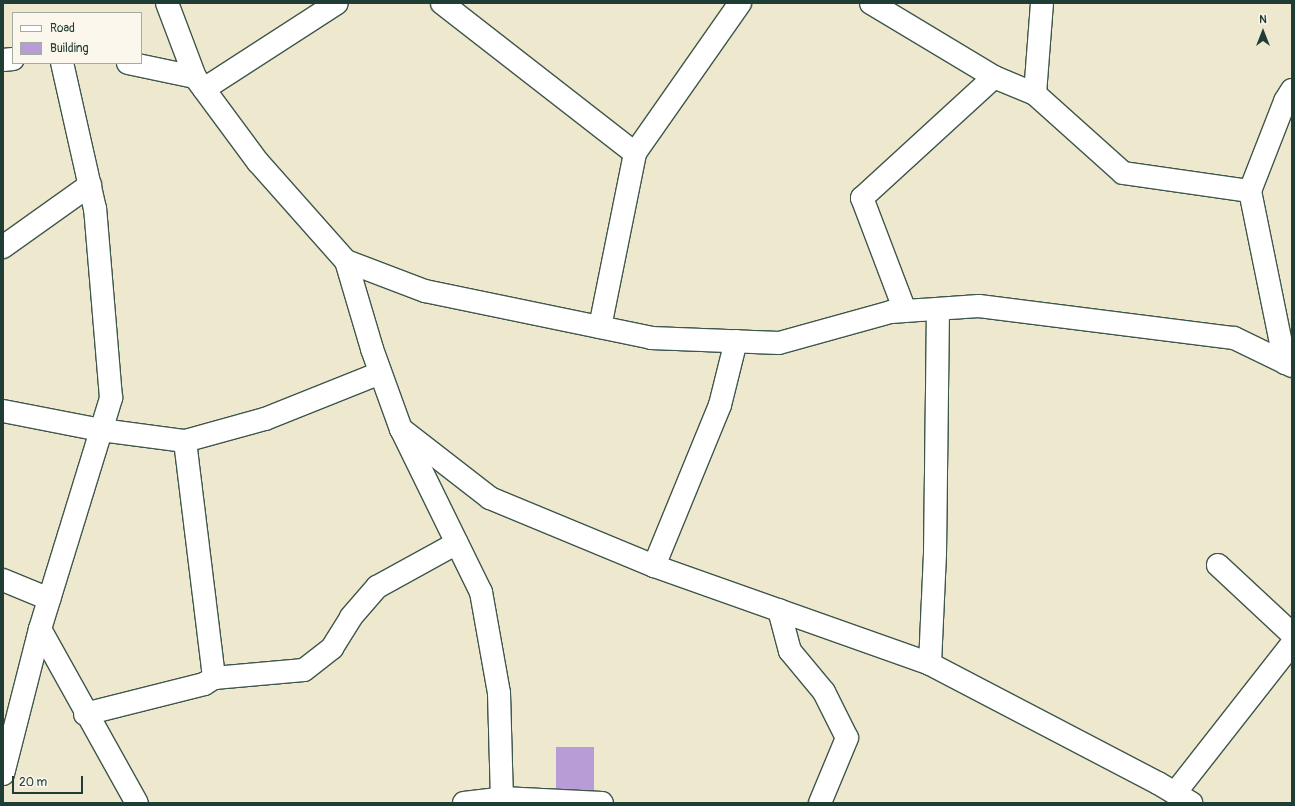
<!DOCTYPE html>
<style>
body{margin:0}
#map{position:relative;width:1295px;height:806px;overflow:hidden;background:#eee9ce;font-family:Pangolin,sans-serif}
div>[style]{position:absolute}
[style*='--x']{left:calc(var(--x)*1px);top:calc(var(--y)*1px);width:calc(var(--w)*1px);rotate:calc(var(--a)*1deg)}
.building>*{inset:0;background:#b89cd6;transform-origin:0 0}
.roads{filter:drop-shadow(1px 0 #3e574b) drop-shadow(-1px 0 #3e574b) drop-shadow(0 1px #3e574b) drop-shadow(0 -1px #3e574b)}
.street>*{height:22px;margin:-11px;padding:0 11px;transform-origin:11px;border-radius:11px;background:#fff}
.secondary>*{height:22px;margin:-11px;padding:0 11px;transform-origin:11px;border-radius:11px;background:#fff}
span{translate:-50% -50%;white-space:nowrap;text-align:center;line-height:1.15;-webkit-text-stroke:3.5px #fbf7ec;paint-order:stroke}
.frame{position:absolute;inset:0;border:4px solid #1f3d34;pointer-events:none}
.legend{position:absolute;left:12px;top:12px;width:130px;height:52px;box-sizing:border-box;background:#fbf7ec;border:1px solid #a3ada2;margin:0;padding:5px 7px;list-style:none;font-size:12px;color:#1f3d34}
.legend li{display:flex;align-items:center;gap:8px;height:20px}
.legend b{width:20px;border:1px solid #a3ada2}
.north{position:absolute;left:1243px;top:12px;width:40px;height:40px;-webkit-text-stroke:3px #fbf7ec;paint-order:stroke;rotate:0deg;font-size:11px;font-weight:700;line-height:16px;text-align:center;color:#1f3d34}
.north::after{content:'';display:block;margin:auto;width:14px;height:18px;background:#1f3d34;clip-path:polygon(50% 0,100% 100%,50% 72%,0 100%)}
.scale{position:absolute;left:12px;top:776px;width:71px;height:18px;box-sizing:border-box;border:2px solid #1f3d34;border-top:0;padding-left:5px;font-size:12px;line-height:14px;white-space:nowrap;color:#1f3d34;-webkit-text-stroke:3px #fbf7ec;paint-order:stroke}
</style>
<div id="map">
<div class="building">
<i style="left:556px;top:747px;width:38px;height:52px"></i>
</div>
<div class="roads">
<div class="street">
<i style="--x:442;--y:3;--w:244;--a:37.9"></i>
<i style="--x:871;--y:3;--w:144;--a:31"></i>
<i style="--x:994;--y:77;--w:44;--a:22.5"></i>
<i style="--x:1035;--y:94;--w:118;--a:41.9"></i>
<i style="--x:1123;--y:173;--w:128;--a:8.1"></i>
<i style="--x:204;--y:89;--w:158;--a:-32.9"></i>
<i style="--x:1035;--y:94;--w:91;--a:-85.6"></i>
<i style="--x:3;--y:247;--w:107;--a:-35.5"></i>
<i style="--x:905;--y:311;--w:121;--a:-110.8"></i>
<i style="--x:862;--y:198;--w:179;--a:-42.5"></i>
<i style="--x:600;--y:327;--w:177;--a:-78.6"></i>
<i style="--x:635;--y:153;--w:183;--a:-55"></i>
<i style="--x:1285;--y:363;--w:176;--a:-101.5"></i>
<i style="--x:1250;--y:191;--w:97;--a:-68.7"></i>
<i style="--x:1285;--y:101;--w:13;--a:-58"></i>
<i style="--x:3;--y:411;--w:100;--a:11"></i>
<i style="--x:101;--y:430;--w:85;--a:7.5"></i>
<i style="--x:185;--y:441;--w:83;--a:-15.4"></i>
<i style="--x:265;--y:419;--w:124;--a:-21.8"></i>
<i style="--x:401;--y:429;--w:113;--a:37.8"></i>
<i style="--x:490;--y:498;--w:178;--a:22.5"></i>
<i style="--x:654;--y:566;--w:293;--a:19.5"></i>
<i style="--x:930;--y:664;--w:257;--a:27.6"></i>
<i style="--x:1158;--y:783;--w:39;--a:31"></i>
<i style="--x:185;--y:441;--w:239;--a:83"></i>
<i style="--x:1218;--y:565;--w:101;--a:43"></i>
<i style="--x:654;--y:566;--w:174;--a:-67.7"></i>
<i style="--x:720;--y:405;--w:66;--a:-76"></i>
<i style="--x:3;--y:580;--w:50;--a:22.4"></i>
<i style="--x:779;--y:610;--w:42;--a:75"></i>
<i style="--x:790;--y:651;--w:53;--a:50.3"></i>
<i style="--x:824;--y:692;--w:51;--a:63.4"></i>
<i style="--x:847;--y:738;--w:70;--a:112.6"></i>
<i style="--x:40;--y:629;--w:199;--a:60.9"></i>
<i style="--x:930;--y:664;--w:110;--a:-87.4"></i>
<i style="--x:935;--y:554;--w:245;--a:-89.3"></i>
<i style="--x:85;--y:714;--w:123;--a:-14.1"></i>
<i style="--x:204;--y:684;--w:12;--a:-31"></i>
<i style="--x:214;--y:678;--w:90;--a:-5.1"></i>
<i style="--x:304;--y:670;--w:36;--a:-38"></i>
<i style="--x:332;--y:648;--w:36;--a:-58"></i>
<i style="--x:351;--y:617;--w:40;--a:-49"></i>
<i style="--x:377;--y:587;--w:91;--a:-28.8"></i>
<i style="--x:3;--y:774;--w:150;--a:-75.7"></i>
<i style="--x:40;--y:629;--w:242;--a:-72.9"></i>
<i style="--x:111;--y:398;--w:190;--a:-94.8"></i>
<i style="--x:95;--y:209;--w:150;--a:-102.7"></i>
<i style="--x:1175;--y:793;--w:189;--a:-51.9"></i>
<i style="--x:464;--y:803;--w:38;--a:-7"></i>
<i style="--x:502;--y:798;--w:100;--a:2.9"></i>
</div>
<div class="secondary">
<i style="--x:167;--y:3;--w:79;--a:69.3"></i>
<i style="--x:195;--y:77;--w:106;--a:53.5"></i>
<i style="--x:258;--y:162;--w:132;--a:48.4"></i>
<i style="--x:346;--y:261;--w:92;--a:73.5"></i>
<i style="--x:372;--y:349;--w:85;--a:70.1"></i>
<i style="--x:401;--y:429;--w:182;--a:63.9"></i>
<i style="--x:481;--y:592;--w:103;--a:79.9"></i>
<i style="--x:499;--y:693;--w:110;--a:88.4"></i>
<i style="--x:3;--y:60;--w:10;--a:-6"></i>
<i style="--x:128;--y:63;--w:68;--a:11.8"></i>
<i style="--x:346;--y:261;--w:85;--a:20.8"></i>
<i style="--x:425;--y:291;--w:231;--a:11.7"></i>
<i style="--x:651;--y:338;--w:128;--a:2.2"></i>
<i style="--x:779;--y:343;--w:116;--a:-15.5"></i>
<i style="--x:891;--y:312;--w:88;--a:-3.9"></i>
<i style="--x:979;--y:306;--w:257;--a:7.2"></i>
<i style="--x:1234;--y:338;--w:64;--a:25.8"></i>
</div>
</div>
<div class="frame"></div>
<ul class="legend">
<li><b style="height:5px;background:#fff"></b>Road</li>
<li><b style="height:11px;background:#b89cd6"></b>Building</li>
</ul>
<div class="north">N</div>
<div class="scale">20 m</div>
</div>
